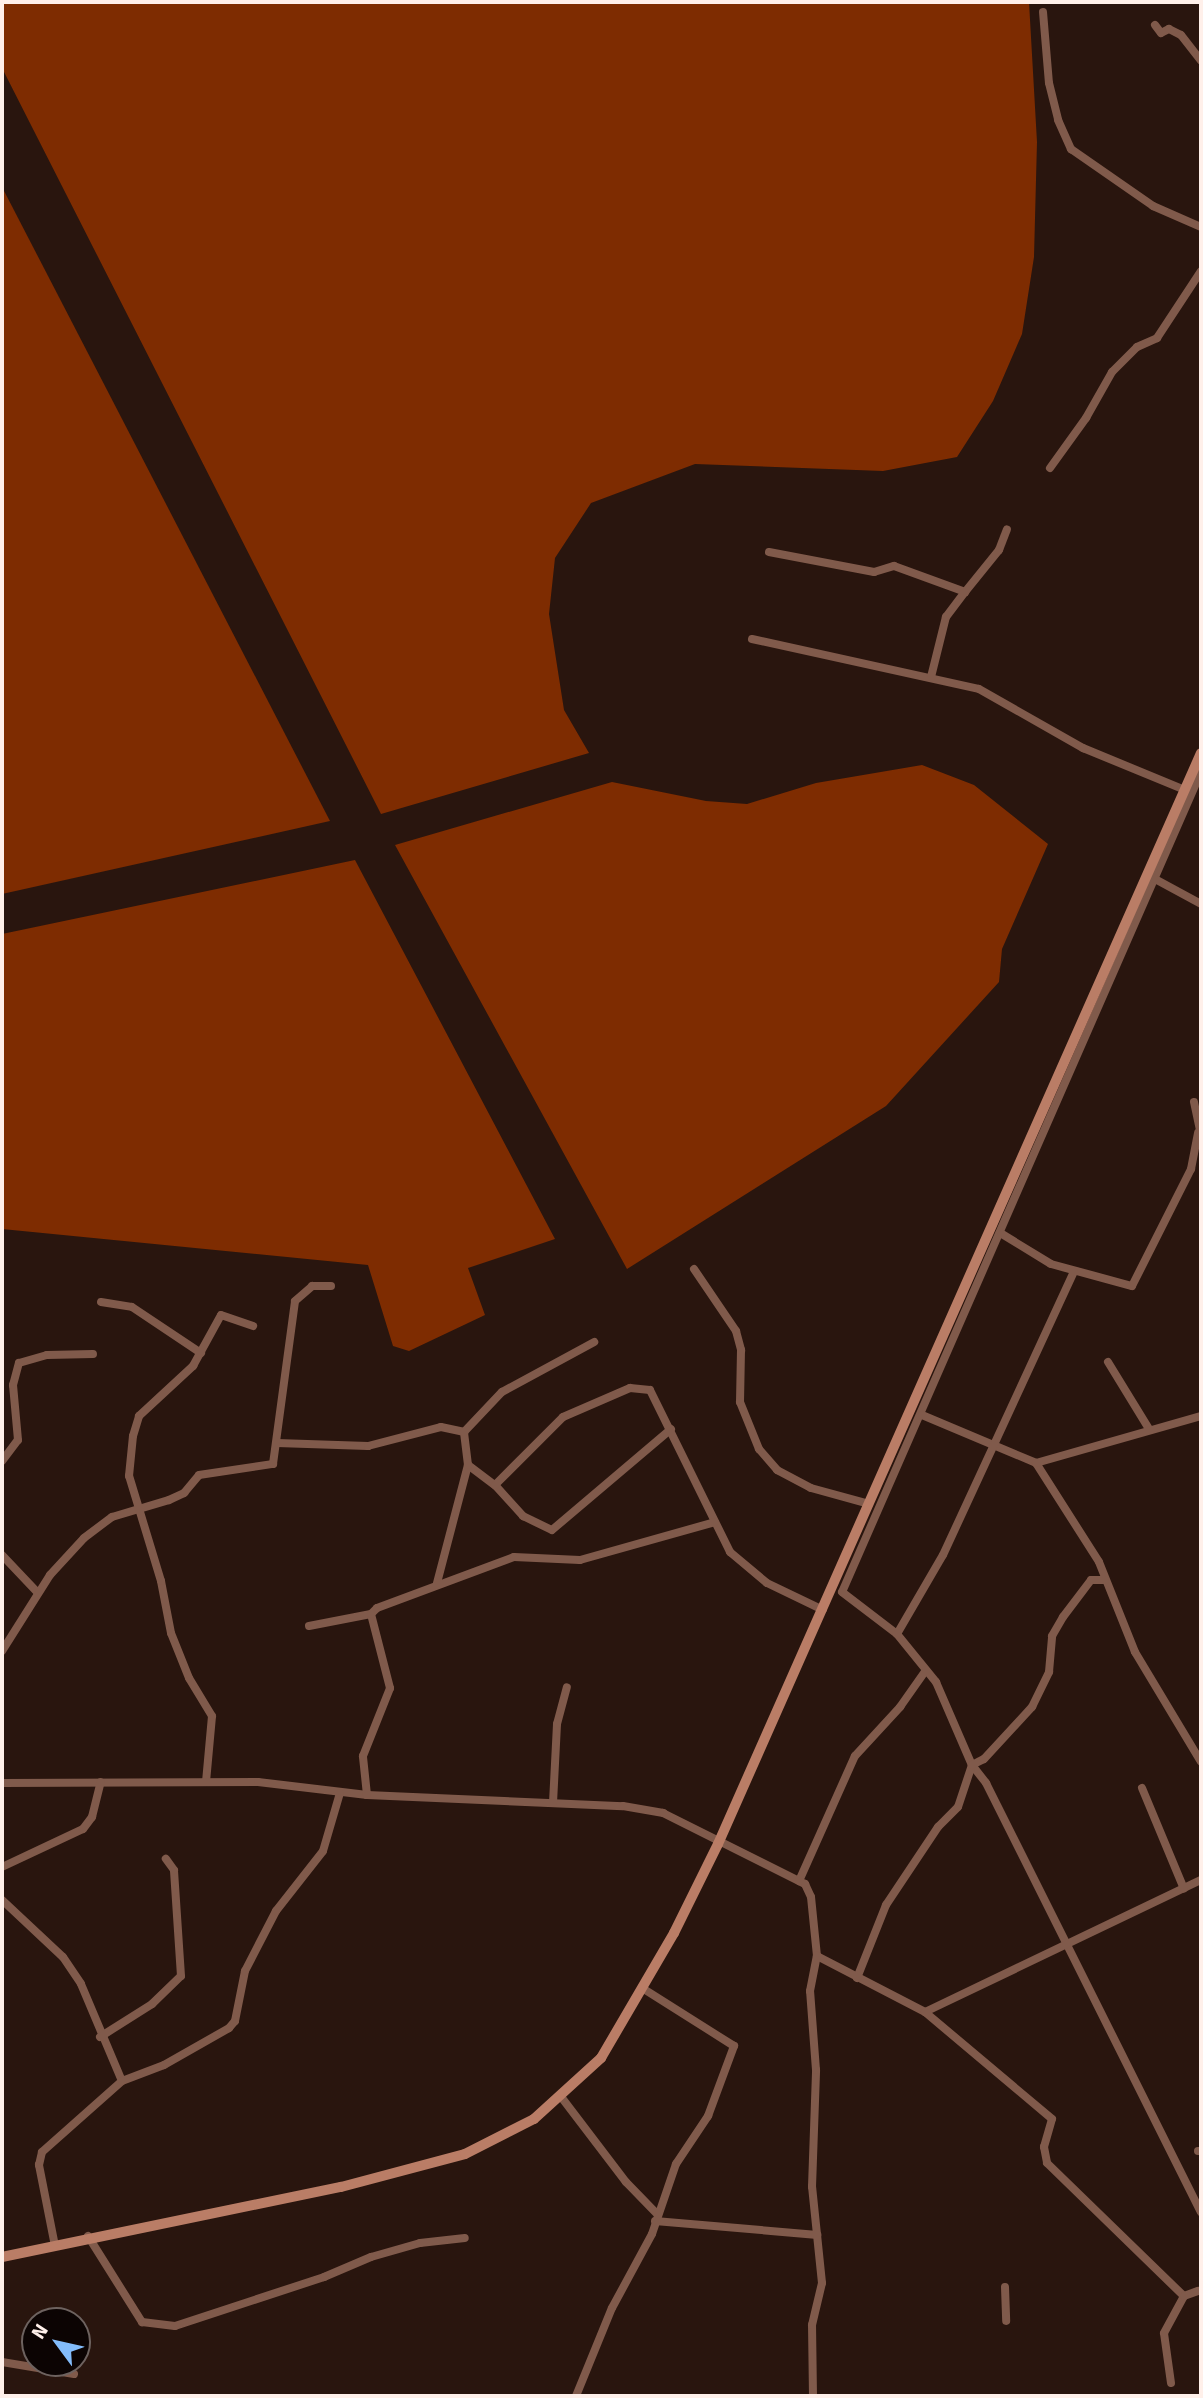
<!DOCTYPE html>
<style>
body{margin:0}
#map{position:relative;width:1203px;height:2398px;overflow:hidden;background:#29150e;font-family:Signika,sans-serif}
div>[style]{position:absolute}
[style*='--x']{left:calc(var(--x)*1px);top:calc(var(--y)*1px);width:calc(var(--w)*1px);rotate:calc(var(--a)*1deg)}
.forest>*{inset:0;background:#7e2c01}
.minor>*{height:8px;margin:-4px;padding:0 4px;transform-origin:4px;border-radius:4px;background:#805a4b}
.secondary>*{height:10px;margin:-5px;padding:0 5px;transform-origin:5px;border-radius:5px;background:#ba7d66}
span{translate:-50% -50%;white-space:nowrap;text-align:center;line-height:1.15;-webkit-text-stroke:6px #0c0403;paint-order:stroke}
.frame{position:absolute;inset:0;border:4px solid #fff0ea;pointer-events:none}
.north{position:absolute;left:21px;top:2307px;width:70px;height:70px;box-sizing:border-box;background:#0c0403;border:2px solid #6d625f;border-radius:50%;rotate:303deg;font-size:19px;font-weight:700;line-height:28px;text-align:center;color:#fff0ea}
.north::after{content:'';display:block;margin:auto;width:24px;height:32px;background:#83bcfb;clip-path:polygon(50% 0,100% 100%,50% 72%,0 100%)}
</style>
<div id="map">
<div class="forest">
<i style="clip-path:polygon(2px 2px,1029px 2px,1037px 142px,1034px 257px,1022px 334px,993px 401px,957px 457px,883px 471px,695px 464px,591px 503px,555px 558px,549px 614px,564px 710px,589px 753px,381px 814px,2px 68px)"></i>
<i style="clip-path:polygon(2px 187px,330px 821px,2px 894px)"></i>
<i style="clip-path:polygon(922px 765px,974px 785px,1048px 844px,1002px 949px,999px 982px,886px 1106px,627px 1269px,395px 845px,612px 782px,706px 801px,747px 804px,816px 783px)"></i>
<i style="clip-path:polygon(355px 860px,555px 1239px,468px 1268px,485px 1315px,409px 1351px,393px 1346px,368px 1265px,2px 1229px,2px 934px)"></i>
</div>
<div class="minor">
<i style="--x:1043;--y:12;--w:71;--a:85.2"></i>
<i style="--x:1049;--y:83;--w:38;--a:76"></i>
<i style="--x:1058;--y:120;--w:32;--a:66"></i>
<i style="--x:1071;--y:149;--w:100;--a:34.8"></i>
<i style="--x:1153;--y:206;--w:52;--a:23.6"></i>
<i style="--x:1155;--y:25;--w:10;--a:53"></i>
<i style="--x:1161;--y:33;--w:9;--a:-27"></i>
<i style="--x:1169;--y:29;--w:13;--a:27"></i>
<i style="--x:1181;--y:35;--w:33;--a:52"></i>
<i style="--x:1050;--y:468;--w:62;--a:-54.2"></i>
<i style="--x:1086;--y:418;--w:53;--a:-60.5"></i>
<i style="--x:1112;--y:372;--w:35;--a:-45"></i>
<i style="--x:1137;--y:347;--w:22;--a:-24"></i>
<i style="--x:1157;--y:338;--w:80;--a:-56.7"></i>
<i style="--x:769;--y:552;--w:107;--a:10.8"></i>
<i style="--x:874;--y:572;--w:21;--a:-17"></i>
<i style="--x:894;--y:566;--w:76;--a:20.1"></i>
<i style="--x:965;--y:592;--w:54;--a:-51"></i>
<i style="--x:999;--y:550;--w:22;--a:-69"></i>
<i style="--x:752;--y:639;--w:232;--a:12.4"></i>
<i style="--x:979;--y:689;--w:120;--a:29.6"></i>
<i style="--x:1083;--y:748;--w:110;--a:22.4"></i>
<i style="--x:931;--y:677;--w:62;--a:-76"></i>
<i style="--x:946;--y:617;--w:31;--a:-53"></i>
<i style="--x:1201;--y:772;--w:895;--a:113.64"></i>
<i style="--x:842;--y:1592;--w:69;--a:37.4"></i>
<i style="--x:897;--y:1634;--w:62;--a:50.9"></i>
<i style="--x:936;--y:1682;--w:90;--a:66.6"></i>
<i style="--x:972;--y:1765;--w:23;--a:52"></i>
<i style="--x:986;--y:1783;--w:480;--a:63.4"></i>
<i style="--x:1155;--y:879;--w:52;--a:28.5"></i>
<i style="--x:1194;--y:1102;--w:33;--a:78"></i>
<i style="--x:1002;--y:1234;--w:57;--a:31.5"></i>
<i style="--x:1051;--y:1264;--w:84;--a:15.2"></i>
<i style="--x:1132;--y:1286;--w:131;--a:-63.2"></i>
<i style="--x:1191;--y:1169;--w:37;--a:-79"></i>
<i style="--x:694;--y:1269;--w:75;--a:55.9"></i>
<i style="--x:736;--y:1331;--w:20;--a:75"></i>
<i style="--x:741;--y:1350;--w:52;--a:91.1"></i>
<i style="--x:740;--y:1402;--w:51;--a:68"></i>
<i style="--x:759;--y:1449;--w:28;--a:49"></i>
<i style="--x:777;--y:1470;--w:38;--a:28"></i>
<i style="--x:811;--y:1488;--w:60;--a:15.4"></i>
<i style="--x:101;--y:1302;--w:31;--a:9"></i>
<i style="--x:132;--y:1307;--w:83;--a:33.7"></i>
<i style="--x:1108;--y:1362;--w:79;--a:58.5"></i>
<i style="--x:922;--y:1415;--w:124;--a:22.8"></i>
<i style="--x:1036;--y:1463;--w:117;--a:57.5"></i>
<i style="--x:1099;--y:1562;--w:97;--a:68.2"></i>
<i style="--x:1135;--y:1652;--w:128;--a:59"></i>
<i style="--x:277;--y:1443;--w:91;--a:1.9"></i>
<i style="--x:368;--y:1446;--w:75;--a:-14.6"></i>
<i style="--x:441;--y:1427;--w:24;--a:12"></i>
<i style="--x:2;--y:1461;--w:26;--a:-53"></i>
<i style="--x:18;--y:1440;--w:55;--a:-95.2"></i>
<i style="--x:13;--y:1385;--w:23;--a:-75"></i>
<i style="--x:19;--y:1363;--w:29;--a:-16"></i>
<i style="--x:47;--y:1355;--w:46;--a:-1.2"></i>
<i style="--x:1036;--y:1463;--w:172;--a:-15.9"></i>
<i style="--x:468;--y:1465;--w:34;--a:37"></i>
<i style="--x:495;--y:1485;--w:42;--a:47.9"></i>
<i style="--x:523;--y:1516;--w:32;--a:26"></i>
<i style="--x:552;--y:1530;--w:156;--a:-40.3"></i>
<i style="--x:495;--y:1485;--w:96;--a:-45"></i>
<i style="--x:563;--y:1417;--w:73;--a:-23.4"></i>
<i style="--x:630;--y:1388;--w:20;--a:6"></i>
<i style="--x:650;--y:1390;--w:181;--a:63.7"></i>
<i style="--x:730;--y:1552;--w:48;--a:40"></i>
<i style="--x:767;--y:1583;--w:62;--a:25.7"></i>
<i style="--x:2;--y:1555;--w:51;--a:46.6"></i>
<i style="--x:437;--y:1583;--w:122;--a:-75.3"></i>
<i style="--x:468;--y:1465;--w:33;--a:-97"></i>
<i style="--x:464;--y:1432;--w:55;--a:-46.5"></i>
<i style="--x:502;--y:1392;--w:105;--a:-28.5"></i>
<i style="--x:309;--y:1626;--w:63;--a:-11"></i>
<i style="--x:897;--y:1634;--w:91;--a:-59.8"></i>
<i style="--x:943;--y:1555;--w:312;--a:-65.2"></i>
<i style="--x:2;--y:1651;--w:90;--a:-57.7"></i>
<i style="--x:50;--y:1575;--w:50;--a:-47.4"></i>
<i style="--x:84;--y:1538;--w:35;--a:-37"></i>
<i style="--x:112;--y:1517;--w:59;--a:-16.6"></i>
<i style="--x:169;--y:1500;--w:17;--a:-25"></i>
<i style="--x:184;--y:1493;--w:23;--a:-50"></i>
<i style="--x:199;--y:1475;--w:75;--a:-8.5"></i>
<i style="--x:273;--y:1464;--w:164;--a:-82.3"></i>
<i style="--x:295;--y:1301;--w:23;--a:-41"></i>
<i style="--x:312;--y:1286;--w:19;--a:0"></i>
<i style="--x:206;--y:1782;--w:66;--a:-84.8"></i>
<i style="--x:212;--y:1716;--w:44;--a:-121.2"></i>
<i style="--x:189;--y:1678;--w:48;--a:-111.8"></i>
<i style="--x:171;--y:1633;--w:53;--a:-100.9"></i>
<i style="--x:161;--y:1581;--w:110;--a:-106.9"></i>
<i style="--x:129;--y:1476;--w:40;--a:-84.3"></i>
<i style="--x:133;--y:1436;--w:21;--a:-73"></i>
<i style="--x:139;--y:1416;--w:74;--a:-42.8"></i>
<i style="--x:193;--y:1366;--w:58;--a:-61.2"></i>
<i style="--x:221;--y:1315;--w:34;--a:19"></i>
<i style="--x:2;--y:1783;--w:256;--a:-0.2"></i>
<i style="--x:258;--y:1782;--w:110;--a:6.8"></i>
<i style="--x:367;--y:1795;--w:256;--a:2.5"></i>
<i style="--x:623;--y:1806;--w:41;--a:9.9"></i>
<i style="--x:663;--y:1813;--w:159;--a:26.6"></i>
<i style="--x:805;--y:1884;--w:14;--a:65"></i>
<i style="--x:811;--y:1897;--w:59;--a:84.2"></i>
<i style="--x:817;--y:1956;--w:122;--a:27.4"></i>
<i style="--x:925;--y:2012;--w:306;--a:-25.6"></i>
<i style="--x:1142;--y:1788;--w:109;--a:67.4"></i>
<i style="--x:367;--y:1795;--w:39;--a:-96"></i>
<i style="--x:363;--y:1756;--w:73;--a:-68.3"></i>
<i style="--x:390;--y:1688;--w:76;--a:-104.4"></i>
<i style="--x:371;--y:1614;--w:8;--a:-45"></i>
<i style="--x:377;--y:1608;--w:146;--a:-20.4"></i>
<i style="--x:514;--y:1557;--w:66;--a:2.6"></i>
<i style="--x:580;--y:1560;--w:140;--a:-15.7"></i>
<i style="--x:553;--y:1803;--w:79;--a:-87.1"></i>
<i style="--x:557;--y:1724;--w:38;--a:-75"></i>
<i style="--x:2;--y:1867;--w:89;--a:-25.1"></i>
<i style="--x:83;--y:1829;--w:15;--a:-53"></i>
<i style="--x:92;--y:1817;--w:36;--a:-76"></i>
<i style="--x:799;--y:1881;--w:137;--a:-65.9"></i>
<i style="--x:855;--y:1756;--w:67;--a:-47.4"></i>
<i style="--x:900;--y:1707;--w:45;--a:-54.9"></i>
<i style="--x:2;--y:1900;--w:83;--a:43.1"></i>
<i style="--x:63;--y:1957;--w:32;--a:56"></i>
<i style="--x:81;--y:1984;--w:105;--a:67.1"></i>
<i style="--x:857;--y:1978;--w:79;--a:-68.3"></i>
<i style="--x:886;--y:1905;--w:94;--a:-56.3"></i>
<i style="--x:938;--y:1827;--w:28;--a:-45"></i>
<i style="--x:958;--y:1807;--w:44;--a:-71.6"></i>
<i style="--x:972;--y:1765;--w:13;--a:-27"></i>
<i style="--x:984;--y:1759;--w:71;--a:-47.3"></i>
<i style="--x:1032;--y:1707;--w:39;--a:-64"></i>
<i style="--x:1049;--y:1672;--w:36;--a:-85"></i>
<i style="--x:1052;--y:1636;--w:22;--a:-60"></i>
<i style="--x:1063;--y:1617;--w:46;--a:-52.9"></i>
<i style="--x:1091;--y:1580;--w:14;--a:0"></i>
<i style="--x:925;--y:2012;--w:166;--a:40.1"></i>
<i style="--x:1052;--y:2119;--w:29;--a:106"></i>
<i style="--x:1044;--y:2147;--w:16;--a:79"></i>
<i style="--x:1047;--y:2163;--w:191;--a:44.2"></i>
<i style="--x:100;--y:2037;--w:62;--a:-32.4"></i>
<i style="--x:152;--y:2004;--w:40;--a:-44"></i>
<i style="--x:181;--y:1976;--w:106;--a:-93.8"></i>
<i style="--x:174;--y:1870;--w:14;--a:-126"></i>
<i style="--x:562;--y:2098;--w:106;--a:52.7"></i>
<i style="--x:626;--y:2182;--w:45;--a:45.9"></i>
<i style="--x:1198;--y:2151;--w:3;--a:0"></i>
<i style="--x:655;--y:2221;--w:163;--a:4.9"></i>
<i style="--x:88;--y:2236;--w:102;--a:57.9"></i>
<i style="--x:142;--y:2322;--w:33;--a:7"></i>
<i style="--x:175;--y:2326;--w:157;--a:-18.2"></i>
<i style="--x:324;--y:2277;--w:51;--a:-23.1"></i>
<i style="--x:371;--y:2257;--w:51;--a:-15.9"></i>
<i style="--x:420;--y:2243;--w:45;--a:-6.3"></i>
<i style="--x:55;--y:2246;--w:83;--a:-101.2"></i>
<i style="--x:39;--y:2165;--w:13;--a:-77"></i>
<i style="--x:42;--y:2152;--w:107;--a:-41.6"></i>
<i style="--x:122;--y:2081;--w:45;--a:-20.9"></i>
<i style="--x:164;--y:2065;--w:75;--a:-29.6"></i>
<i style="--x:229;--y:2028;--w:9;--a:-49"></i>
<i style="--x:235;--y:2021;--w:51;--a:-78.7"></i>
<i style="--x:245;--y:1971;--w:68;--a:-62.7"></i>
<i style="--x:276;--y:1911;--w:76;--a:-51.9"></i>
<i style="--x:323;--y:1851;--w:60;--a:-73.7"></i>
<i style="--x:1005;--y:2287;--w:34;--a:88"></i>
<i style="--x:2;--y:2362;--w:73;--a:9.5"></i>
<i style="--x:1171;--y:2383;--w:50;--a:-98"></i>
<i style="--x:1164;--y:2333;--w:42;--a:-61.6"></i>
<i style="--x:1184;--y:2296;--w:15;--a:-20"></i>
<i style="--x:576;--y:2396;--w:95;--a:-67.8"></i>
<i style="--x:612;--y:2308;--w:84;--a:-61.6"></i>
<i style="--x:652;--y:2234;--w:74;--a:-71.1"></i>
<i style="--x:676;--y:2164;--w:58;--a:-56.3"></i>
<i style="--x:708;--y:2116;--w:75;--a:-69.6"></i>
<i style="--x:734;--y:2046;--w:107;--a:-147.7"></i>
<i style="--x:813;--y:2396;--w:71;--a:-90.8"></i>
<i style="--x:812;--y:2325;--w:43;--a:-76.6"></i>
<i style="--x:822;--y:2283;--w:97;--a:-95.9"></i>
<i style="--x:812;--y:2187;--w:117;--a:-88"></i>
<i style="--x:816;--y:2070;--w:79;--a:-94.3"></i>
<i style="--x:810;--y:1991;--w:36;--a:-79"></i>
</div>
<div class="secondary">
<i style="--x:2;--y:2257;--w:346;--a:-11.7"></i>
<i style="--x:341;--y:2187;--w:128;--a:-14.9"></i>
<i style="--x:465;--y:2154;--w:77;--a:-26.9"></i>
<i style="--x:534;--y:2119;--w:91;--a:-42.3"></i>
<i style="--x:601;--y:2058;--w:145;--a:-59.7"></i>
<i style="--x:674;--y:1933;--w:99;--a:-63.7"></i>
<i style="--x:718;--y:1844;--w:1193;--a:-66.12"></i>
</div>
<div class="frame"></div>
<div class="north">N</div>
</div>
